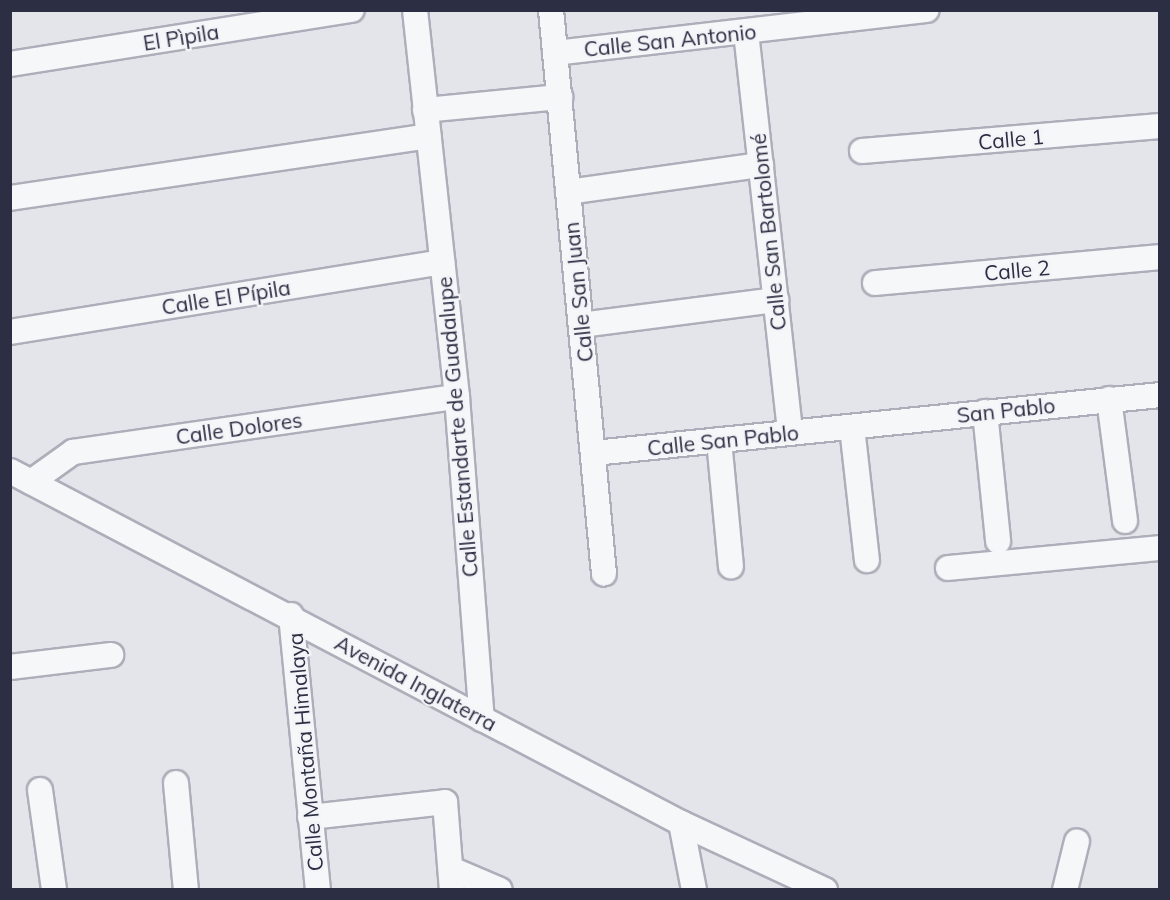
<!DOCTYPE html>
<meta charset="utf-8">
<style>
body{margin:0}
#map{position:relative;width:1170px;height:900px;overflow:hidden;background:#e4e5eb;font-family:Mulish,sans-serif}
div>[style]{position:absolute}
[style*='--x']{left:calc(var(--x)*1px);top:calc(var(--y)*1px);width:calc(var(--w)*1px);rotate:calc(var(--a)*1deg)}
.roads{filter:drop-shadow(2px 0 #adaeb9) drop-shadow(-2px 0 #adaeb9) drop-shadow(0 2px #adaeb9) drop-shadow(0 -2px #adaeb9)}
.street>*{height:24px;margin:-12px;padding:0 12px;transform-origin:12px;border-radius:12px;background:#f6f7f9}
span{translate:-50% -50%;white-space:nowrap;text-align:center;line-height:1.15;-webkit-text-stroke:4.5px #f3f4f8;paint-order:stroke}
.street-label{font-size:21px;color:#2c2f43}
.frame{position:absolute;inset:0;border:12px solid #2c2f43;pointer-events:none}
</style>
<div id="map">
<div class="roads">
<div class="street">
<i style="--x:415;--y:10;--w:389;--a:83.8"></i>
<i style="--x:457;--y:397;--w:323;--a:85.6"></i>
<i style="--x:551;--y:10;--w:566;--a:84.63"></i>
<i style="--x:746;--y:32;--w:402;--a:83.7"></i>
<i style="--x:555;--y:53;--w:374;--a:-6.6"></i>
<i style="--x:10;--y:64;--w:346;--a:-9"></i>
<i style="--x:425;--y:110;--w:136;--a:-5.5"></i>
<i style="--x:862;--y:151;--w:299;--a:-4.8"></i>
<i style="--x:568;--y:192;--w:195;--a:-8"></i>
<i style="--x:10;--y:198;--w:423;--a:-8.4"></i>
<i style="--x:875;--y:283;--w:286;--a:-5.2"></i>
<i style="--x:581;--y:325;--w:197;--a:-7.3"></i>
<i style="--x:10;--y:332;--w:438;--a:-9.2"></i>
<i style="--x:1109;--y:399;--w:123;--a:82.5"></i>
<i style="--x:985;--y:412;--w:130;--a:84.2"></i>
<i style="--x:852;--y:427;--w:134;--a:83.6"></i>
<i style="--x:719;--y:440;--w:127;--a:84.6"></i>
<i style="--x:594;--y:453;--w:569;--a:-5.85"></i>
<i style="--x:10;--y:471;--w:758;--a:27.68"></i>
<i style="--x:681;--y:823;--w:159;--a:25"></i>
<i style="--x:31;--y:482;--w:52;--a:-35.5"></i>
<i style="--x:73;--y:452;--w:388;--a:-8.2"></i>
<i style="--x:948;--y:568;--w:213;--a:-5.4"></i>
<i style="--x:291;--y:615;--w:276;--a:84.4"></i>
<i style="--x:10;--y:667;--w:102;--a:-6.8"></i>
<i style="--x:176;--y:783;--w:107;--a:84.7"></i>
<i style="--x:40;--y:790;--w:101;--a:82"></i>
<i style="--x:310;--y:817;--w:136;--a:-6.3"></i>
<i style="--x:445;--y:802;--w:88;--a:85.5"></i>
<i style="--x:681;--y:823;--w:68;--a:79"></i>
<i style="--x:451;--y:869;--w:53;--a:23.2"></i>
<i style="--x:1065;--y:890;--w:50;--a:-76.2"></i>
</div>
</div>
<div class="street-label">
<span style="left:181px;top:37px;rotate:-9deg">El Pìpila</span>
<span style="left:670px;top:40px;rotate:-6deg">Calle San Antonio</span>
<span style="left:1011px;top:139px;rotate:-5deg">Calle 1</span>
<span style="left:768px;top:232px;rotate:-96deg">Calle San Bartolomé</span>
<span style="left:1017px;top:270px;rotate:-5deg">Calle 2</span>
<span style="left:578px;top:292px;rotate:-96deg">Calle San Juan</span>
<span style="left:226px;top:297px;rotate:-9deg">Calle El Pípila</span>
<span style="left:1006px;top:410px;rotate:-6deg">San Pablo</span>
<span style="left:457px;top:427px;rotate:-95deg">Calle Estandarte de Guadalupe</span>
<span style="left:239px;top:428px;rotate:-8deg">Calle Dolores</span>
<span style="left:723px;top:440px;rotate:-6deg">Calle San Pablo</span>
<span style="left:416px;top:683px;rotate:28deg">Avenida Inglaterra</span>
<span style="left:305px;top:752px;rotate:-95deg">Calle Montaña Himalaya</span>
</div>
<div class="frame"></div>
</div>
